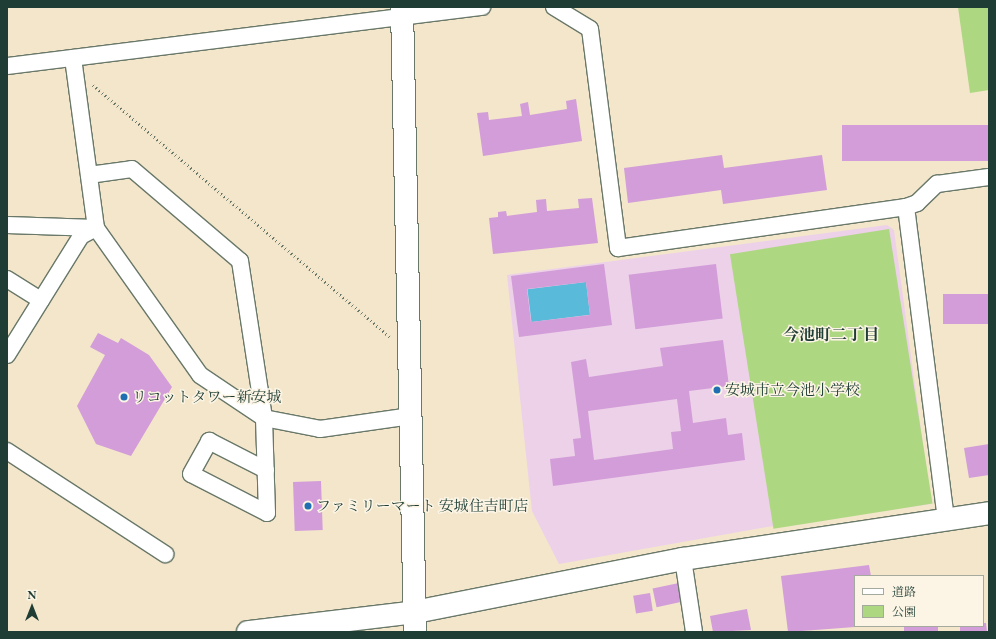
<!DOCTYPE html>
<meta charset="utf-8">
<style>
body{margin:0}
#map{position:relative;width:996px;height:639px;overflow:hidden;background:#f3e6cb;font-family:"EB Garamond","Noto Serif JP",serif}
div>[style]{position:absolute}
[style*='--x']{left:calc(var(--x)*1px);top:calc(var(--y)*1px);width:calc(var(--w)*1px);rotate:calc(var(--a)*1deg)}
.built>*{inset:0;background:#edd1e9}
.green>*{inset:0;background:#aed782;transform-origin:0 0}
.water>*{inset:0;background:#5abad9;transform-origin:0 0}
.building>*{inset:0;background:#d29dd8;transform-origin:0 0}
.path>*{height:2.5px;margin-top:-1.25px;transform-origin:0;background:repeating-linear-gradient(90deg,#697869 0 1px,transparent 0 4px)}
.roads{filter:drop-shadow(1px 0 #697869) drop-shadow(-1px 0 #697869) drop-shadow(0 1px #697869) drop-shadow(0 -1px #697869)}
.street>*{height:16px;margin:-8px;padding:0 8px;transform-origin:8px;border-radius:8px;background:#fff}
.secondary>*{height:22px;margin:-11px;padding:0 11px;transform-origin:11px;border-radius:11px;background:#fff}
.dots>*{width:11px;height:11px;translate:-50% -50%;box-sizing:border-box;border:2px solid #fcf5e5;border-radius:50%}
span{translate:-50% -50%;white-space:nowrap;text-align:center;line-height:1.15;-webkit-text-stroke:3px #fcf5e5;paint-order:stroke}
.poi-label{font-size:15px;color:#1f3d34}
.left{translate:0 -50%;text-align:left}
.neighbourhood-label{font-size:16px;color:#1f3d34;font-weight:700}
.frame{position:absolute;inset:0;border:8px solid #1f3d34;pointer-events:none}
.legend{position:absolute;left:854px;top:575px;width:130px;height:52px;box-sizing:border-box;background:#fcf5e5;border:1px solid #a4ab9e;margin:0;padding:5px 7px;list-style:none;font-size:12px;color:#1f3d34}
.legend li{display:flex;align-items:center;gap:8px;height:20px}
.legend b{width:20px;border:1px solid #a4ab9e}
.north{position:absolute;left:12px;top:587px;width:40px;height:40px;-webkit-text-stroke:3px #fcf5e5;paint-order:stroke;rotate:0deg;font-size:11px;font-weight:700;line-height:16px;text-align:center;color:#1f3d34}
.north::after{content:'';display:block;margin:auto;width:14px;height:18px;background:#1f3d34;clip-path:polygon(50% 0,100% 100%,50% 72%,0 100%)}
</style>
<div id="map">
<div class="built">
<i style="clip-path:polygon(887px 225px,894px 230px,931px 504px,761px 528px,559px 564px,532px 511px,507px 275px)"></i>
</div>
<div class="green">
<i style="clip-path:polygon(958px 7px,989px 7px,989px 90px,970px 93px)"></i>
<i style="left:889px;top:229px;width:278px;height:161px;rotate:81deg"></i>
</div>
<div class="water">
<i style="left:586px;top:282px;width:33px;height:59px;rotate:83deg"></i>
</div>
<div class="building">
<i style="clip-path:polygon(576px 99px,582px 141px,483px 156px,477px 113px,488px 112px,489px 120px,522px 116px,520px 104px,528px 102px,530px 115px,567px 109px,566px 101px)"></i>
<i style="left:989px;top:125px;width:36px;height:147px;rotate:90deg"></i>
<i style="clip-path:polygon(722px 155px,724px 168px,822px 155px,827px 190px,723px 204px,721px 190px,628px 203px,624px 168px)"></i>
<i style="clip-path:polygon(592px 198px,598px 243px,493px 254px,489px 218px,498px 217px,498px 212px,506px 211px,507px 216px,537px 212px,536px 200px,546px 199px,547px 211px,579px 208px,578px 199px)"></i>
<i style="clip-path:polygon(evenodd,604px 264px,612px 325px,519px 337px,511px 276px,604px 264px,586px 282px,590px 315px,531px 322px,527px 289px,586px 282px)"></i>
<i style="left:716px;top:264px;width:55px;height:88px;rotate:83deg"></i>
<i style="left:989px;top:294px;width:30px;height:46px;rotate:90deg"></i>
<i style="clip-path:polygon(98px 333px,118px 343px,121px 338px,149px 355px,172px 387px,131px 456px,96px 444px,77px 406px,105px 355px,90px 347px)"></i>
<i style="clip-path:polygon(evenodd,723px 340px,729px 386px,689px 391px,693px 423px,726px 418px,728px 435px,742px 433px,745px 460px,553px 486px,550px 459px,575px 456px,573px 439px,581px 438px,571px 362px,586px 359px,589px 377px,663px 366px,660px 348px,723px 340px,677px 399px,681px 431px,671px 432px,673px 449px,594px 460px,588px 411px,677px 399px)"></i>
<i style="clip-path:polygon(989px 444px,989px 475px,969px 478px,964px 448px)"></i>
<i style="left:321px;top:481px;width:49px;height:28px;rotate:88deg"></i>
<i style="clip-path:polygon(869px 565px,871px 576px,855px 576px,855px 627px,788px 632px,781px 576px)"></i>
<i style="left:679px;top:583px;width:19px;height:27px;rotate:78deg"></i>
<i style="left:650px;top:593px;width:18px;height:17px;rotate:81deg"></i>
<i style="clip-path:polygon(747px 609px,751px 630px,713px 632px,710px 616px)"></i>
<i style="clip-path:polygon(983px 623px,986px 623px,987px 632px,960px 632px,960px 626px,983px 626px)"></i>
<i style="left:904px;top:626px;width:34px;height:6px"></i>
</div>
<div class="path">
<i style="--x:93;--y:85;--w:391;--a:40.3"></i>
</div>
<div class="roads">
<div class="street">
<i style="--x:554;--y:7;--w:42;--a:31.4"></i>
<i style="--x:590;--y:29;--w:221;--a:82.7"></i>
<i style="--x:618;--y:248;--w:291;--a:-8.1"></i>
<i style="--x:906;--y:207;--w:12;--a:-20"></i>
<i style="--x:917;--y:203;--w:28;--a:-44"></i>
<i style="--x:937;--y:184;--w:52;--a:-7.7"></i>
<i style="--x:73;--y:58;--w:172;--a:82.3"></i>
<i style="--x:96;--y:228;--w:180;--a:54.7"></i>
<i style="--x:200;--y:375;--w:77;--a:33.9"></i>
<i style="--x:264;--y:418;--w:57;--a:11.1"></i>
<i style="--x:320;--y:429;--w:92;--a:-8.1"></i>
<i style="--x:7;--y:66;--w:479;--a:-7.1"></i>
<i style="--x:89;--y:175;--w:43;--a:-7.9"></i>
<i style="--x:132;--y:169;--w:142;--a:40.4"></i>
<i style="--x:240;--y:261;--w:159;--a:81.3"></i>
<i style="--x:264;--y:418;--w:95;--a:88.2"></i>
<i style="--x:267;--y:513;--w:85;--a:-152.8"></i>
<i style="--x:191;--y:474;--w:38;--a:-61"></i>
<i style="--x:209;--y:441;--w:64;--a:27"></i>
<i style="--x:906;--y:207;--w:315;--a:82.7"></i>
<i style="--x:7;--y:225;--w:89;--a:1.9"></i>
<i style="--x:7;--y:279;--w:40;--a:32"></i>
<i style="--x:7;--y:355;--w:140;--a:-58.1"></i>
<i style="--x:81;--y:236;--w:17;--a:-28"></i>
<i style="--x:7;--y:451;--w:189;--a:33.1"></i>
<i style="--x:683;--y:559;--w:74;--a:81.4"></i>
</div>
<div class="secondary">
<i style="--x:402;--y:7;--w:625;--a:88.81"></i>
<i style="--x:248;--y:632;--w:168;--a:-6.8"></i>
<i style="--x:415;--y:612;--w:273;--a:-11.2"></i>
<i style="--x:683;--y:559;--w:309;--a:-8.5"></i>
</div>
</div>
<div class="dots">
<i style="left:717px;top:390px;background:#1f6fb2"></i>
<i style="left:124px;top:397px;background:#1f6fb2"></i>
<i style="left:308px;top:506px;background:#1f6fb2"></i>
</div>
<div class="poi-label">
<span class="left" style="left:725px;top:390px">安城市立今池小学校</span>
<span class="left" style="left:132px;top:397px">リコットタワー新安城</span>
<span class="left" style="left:316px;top:506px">ファミリーマート 安城住吉町店</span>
</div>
<div class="neighbourhood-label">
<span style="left:831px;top:335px">今池町二丁目</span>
</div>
<div class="frame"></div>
<ul class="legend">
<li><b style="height:5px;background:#fff"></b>道路</li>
<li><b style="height:11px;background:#aed782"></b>公園</li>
</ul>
<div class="north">N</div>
</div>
